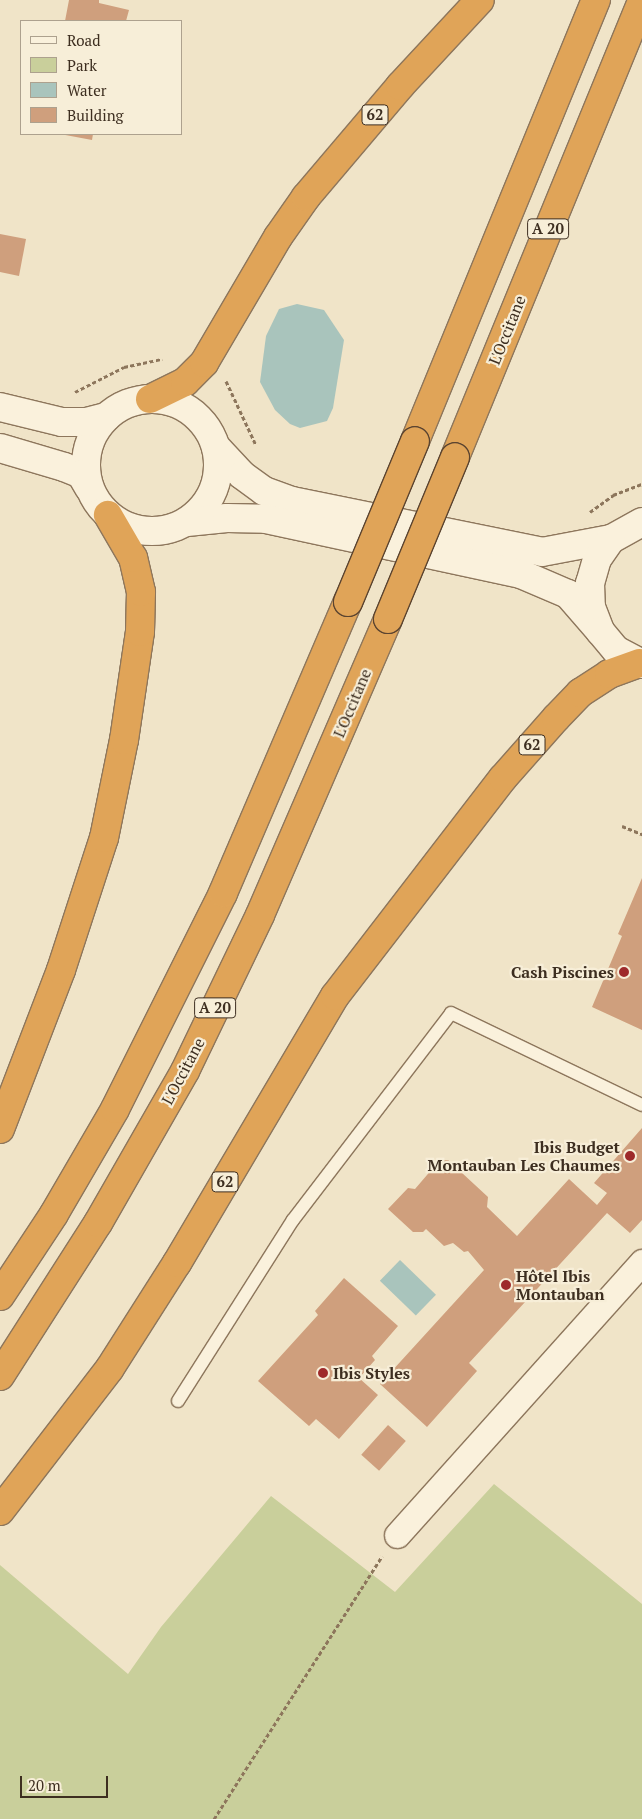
<!DOCTYPE html>
<meta charset="utf-8">
<style>
body{margin:0}
#map{position:relative;width:642px;height:1819px;overflow:hidden;background:#f0e4c8;font-family:"PT Serif",serif}
div>[style]{position:absolute}
[style*='--x']{left:calc(var(--x)*1px);top:calc(var(--y)*1px);width:calc(var(--w)*1px);rotate:calc(var(--a)*1deg)}
.green>*{inset:0;background:#c9cf9b}
.water>*{inset:0;background:#a9c4bc;transform-origin:0 0}
.building>*{inset:0;background:#cf9f7d;transform-origin:0 0}
.path>*{height:3px;margin-top:-1.5px;transform-origin:0;background:repeating-linear-gradient(90deg,#8d765c 0 4px,transparent 0 6.5px)}
.roads{filter:drop-shadow(1px 0 #8d765c) drop-shadow(-1px 0 #8d765c) drop-shadow(0 1px #8d765c) drop-shadow(0 -1px #8d765c)}
.service>*{height:12px;margin:-6px;padding:0 6px;transform-origin:6px;border-radius:6px;background:#faf1dc}
.minor>*{height:25px;margin:-12.5px;padding:0 12.5px;transform-origin:12.5px;border-radius:12.5px;background:#faf1dc}
.secondary>*{height:28px;margin:-14px;padding:0 14px;transform-origin:14px;border-radius:14px;background:#faf1dc}
.secondary>.ring{margin:-14px;padding:0;box-sizing:content-box;background:none;border:28px solid #faf1dc;border-radius:50%}
.motorway>*{height:28px;margin:-14px;padding:0 14px;transform-origin:14px;border-radius:14px;background:#e0a458}
.bridges{filter:drop-shadow(1px 0 #5b4430) drop-shadow(-1px 0 #5b4430) drop-shadow(0 1px #5b4430) drop-shadow(0 -1px #5b4430)}
.motorway-bridge>*{height:28px;margin:-14px;padding:0 14px;transform-origin:14px;border-radius:14px;background:#e0a458}
.dots>*{width:14px;height:14px;translate:-50% -50%;box-sizing:border-box;border:2px solid #f7eed8;border-radius:50%}
span{translate:-50% -50%;white-space:nowrap;text-align:center;line-height:1.15;-webkit-text-stroke:4.5px #f7eed8;paint-order:stroke}
.shield-label span{padding:1px 4px;background:#f7eed8;border:1px solid;border-radius:4px;-webkit-text-stroke-width:0}
.shield-label{font-size:15px;color:#3d2e20;font-weight:700}
.street-label{font-size:16px;color:#3d2e20}
.poi-label{font-size:16px;color:#3d2e20;font-weight:700}
.right{translate:-100% -50%;text-align:right}
.left{translate:0 -50%;text-align:left}
.legend{position:absolute;left:20px;top:20px;width:162px;height:115px;box-sizing:border-box;background:#f7eed8;border:1px solid #ada18e;margin:0;padding:6px 9px;list-style:none;font-size:15px;color:#3d2e20}
.legend li{display:flex;align-items:center;gap:10px;height:25px}
.legend b{width:25px;border:1px solid #ada18e}
.scale{position:absolute;left:20px;top:1776px;width:88px;height:22px;box-sizing:border-box;border:2px solid #3d2e20;border-top:0;padding-left:6px;font-size:15px;line-height:18px;white-space:nowrap;color:#3d2e20;-webkit-text-stroke:4px #f7eed8;paint-order:stroke}
</style>
<div id="map">
<div class="green">
<i style="clip-path:polygon(494px 1484px,642px 1604px,642px 1819px,0 1819px,0 1565px,128px 1674px,161px 1627px,271px 1496px,395px 1592px)"></i>
</div>
<div class="water">
<i style="clip-path:polygon(297px 304px,324px 310px,344px 340px,333px 408px,327px 421px,300px 428px,290px 424px,275px 410px,260px 382px,266px 336px,279px 309px)"></i>
<i style="left:400px;top:1260px;width:50px;height:29px;rotate:44deg"></i>
</div>
<div class="building">
<i style="clip-path:polygon(69px 0,99px 0,99px 3px,129px 10px,126px 21px,65px 21px)"></i>
<i style="clip-path:polygon(60px 134px,93px 134px,92px 140px)"></i>
<i style="clip-path:polygon(0 234px,26px 239px,19px 276px,0 272px)"></i>
<i style="clip-path:polygon(642px 878px,642px 1030px,592px 1007px,622px 936px,618px 934px)"></i>
<i style="clip-path:polygon(642px 1128px,642px 1220px,630px 1233px,607px 1213px,469px 1363px,477px 1371px,427px 1427px,380px 1384px,484px 1270px,468px 1251px,464px 1252px,453px 1243px,444px 1246px,426px 1229px,423px 1232px,413px 1232px,388px 1209px,408px 1188px,415px 1189px,439px 1161px,448px 1160px,488px 1197px,487px 1207px,517px 1236px,569px 1179px,597px 1205px,607px 1193px,594px 1183px)"></i>
<i style="clip-path:polygon(344px 1278px,398px 1326px,372px 1356px,375px 1360px,359px 1378px,378px 1395px,339px 1439px,316px 1419px,309px 1426px,258px 1381px,318px 1315px,315px 1311px)"></i>
<i style="left:388px;top:1425px;width:24px;height:40px;rotate:42deg"></i>
</div>
<div class="path">
<i style="--x:226;--y:381;--w:71;--a:64.9"></i>
<i style="--x:75;--y:392;--w:55;--a:-27"></i>
<i style="--x:124;--y:367;--w:39;--a:-12"></i>
<i style="--x:590;--y:512;--w:29;--a:-36"></i>
<i style="--x:613;--y:495;--w:31;--a:-21"></i>
<i style="--x:622;--y:826;--w:22;--a:22"></i>
<i style="--x:214;--y:1819;--w:312;--a:-57.4"></i>
</div>
<div class="roads">
<div class="service">
<i style="--x:178;--y:1401;--w:214;--a:-57.6"></i>
<i style="--x:293;--y:1220;--w:260;--a:-52.6"></i>
<i style="--x:451;--y:1013;--w:212;--a:25.7"></i>
</div>
<div class="minor">
<i style="--x:397;--y:1535;--w:367;--a:-48.1"></i>
</div>
<div class="secondary">
<i class="ring" style="left:86px;top:399px;width:104px;height:104px"></i>
<i style="--x:0;--y:407;--w:64;--a:13.6"></i>
<i style="--x:62;--y:422;--w:24;--a:0"></i>
<i style="--x:86;--y:422;--w:21;--a:-14"></i>
<i style="--x:216;--y:447;--w:38;--a:47"></i>
<i style="--x:242;--y:475;--w:27;--a:36"></i>
<i style="--x:264;--y:491;--w:30;--a:20"></i>
<i style="--x:292;--y:501;--w:255;--a:11.5"></i>
<i style="--x:542;--y:552;--w:70;--a:-10.7"></i>
<i style="--x:0;--y:448;--w:67;--a:16.5"></i>
<i style="--x:64;--y:467;--w:18;--a:22"></i>
<i style="--x:81;--y:474;--w:16;--a:60"></i>
<i style="--x:187;--y:522;--w:40;--a:-5.7"></i>
<i style="--x:227;--y:518;--w:39;--a:1"></i>
<i style="--x:266;--y:519;--w:261;--a:12.2"></i>
<i style="--x:521;--y:574;--w:51;--a:23.1"></i>
<i style="--x:568;--y:594;--w:49;--a:49.1"></i>
<i style="--x:642;--y:522;--w:35;--a:151"></i>
<i style="--x:611;--y:539;--w:24;--a:125"></i>
<i style="--x:597;--y:559;--w:25;--a:106"></i>
<i style="--x:590;--y:583;--w:24;--a:88"></i>
<i style="--x:591;--y:607;--w:26;--a:69"></i>
<i style="--x:600;--y:631;--w:25;--a:50"></i>
<i style="--x:616;--y:650;--w:30;--a:28"></i>
</div>
<div class="motorway">
<i style="--x:150;--y:399;--w:39;--a:-26"></i>
<i style="--x:185;--y:382;--w:27;--a:-45"></i>
<i style="--x:204;--y:363;--w:146;--a:-59.6"></i>
<i style="--x:278;--y:237;--w:49;--a:-55"></i>
<i style="--x:306;--y:197;--w:145;--a:-49.7"></i>
<i style="--x:400;--y:86;--w:117;--a:-47.1"></i>
<i style="--x:415;--y:441;--w:477;--a:-67.7"></i>
<i style="--x:455;--y:457;--w:494;--a:-67.7"></i>
<i style="--x:0;--y:1129;--w:170;--a:-69"></i>
<i style="--x:61;--y:970;--w:139;--a:-72"></i>
<i style="--x:104;--y:838;--w:100;--a:-78.5"></i>
<i style="--x:124;--y:740;--w:109;--a:-81.6"></i>
<i style="--x:140;--y:632;--w:40;--a:-88.6"></i>
<i style="--x:141;--y:592;--w:35;--a:-103"></i>
<i style="--x:133;--y:558;--w:50;--a:-120.2"></i>
<i style="--x:0;--y:1296;--w:98;--a:-56.6"></i>
<i style="--x:54;--y:1214;--w:121;--a:-59.8"></i>
<i style="--x:115;--y:1109;--w:241;--a:-63.4"></i>
<i style="--x:223;--y:893;--w:317;--a:-66.8"></i>
<i style="--x:0;--y:1376;--w:182;--a:-57.4"></i>
<i style="--x:98;--y:1223;--w:175;--a:-60.2"></i>
<i style="--x:185;--y:1071;--w:173;--a:-64.3"></i>
<i style="--x:260;--y:915;--w:322;--a:-66.6"></i>
<i style="--x:0;--y:1511;--w:180;--a:-52.4"></i>
<i style="--x:110;--y:1368;--w:125;--a:-57.5"></i>
<i style="--x:177;--y:1263;--w:310;--a:-59.4"></i>
<i style="--x:335;--y:996;--w:275;--a:-52.4"></i>
<i style="--x:503;--y:778;--w:80;--a:-48.5"></i>
<i style="--x:556;--y:718;--w:35;--a:-46"></i>
<i style="--x:580;--y:693;--w:35;--a:-33"></i>
<i style="--x:609;--y:674;--w:32;--a:-20"></i>
</div>
</div>
<div class="bridges">
<div class="motorway-bridge">
<i style="--x:348;--y:602;--w:174;--a:-67.4"></i>
<i style="--x:388;--y:619;--w:175;--a:-67.5"></i>
</div>
</div>
<div class="dots">
<i style="left:624px;top:972px;background:#9e2a2b"></i>
<i style="left:630px;top:1156px;background:#9e2a2b"></i>
<i style="left:506px;top:1285px;background:#9e2a2b"></i>
<i style="left:323px;top:1373px;background:#9e2a2b"></i>
</div>
<div class="shield-label">
<span style="left:375px;top:115px">62</span>
<span style="left:548px;top:229px">A 20</span>
<span style="left:532px;top:745px">62</span>
<span style="left:215px;top:1008px">A 20</span>
<span style="left:225px;top:1182px">62</span>
</div>
<div class="street-label">
<span style="left:507px;top:330px;rotate:-68deg">L'Occitane</span>
<span style="left:352px;top:703px;rotate:-67deg">L'Occitane</span>
<span style="left:183px;top:1071px;rotate:-62deg">L'Occitane</span>
</div>
<div class="poi-label">
<span class="right" style="left:614px;top:972px">Cash Piscines</span>
<span class="right" style="left:620px;top:1156px">Ibis Budget<br>Montauban Les Chaumes</span>
<span class="left" style="left:516px;top:1285px">Hôtel Ibis<br>Montauban</span>
<span class="left" style="left:333px;top:1373px">Ibis Styles</span>
</div>
<ul class="legend">
<li><b style="height:6px;background:#faf1dc"></b>Road</li>
<li><b style="height:14px;background:#c9cf9b"></b>Park</li>
<li><b style="height:14px;background:#a9c4bc"></b>Water</li>
<li><b style="height:14px;background:#cf9f7d"></b>Building</li>
</ul>
<div class="scale">20 m</div>
</div>
